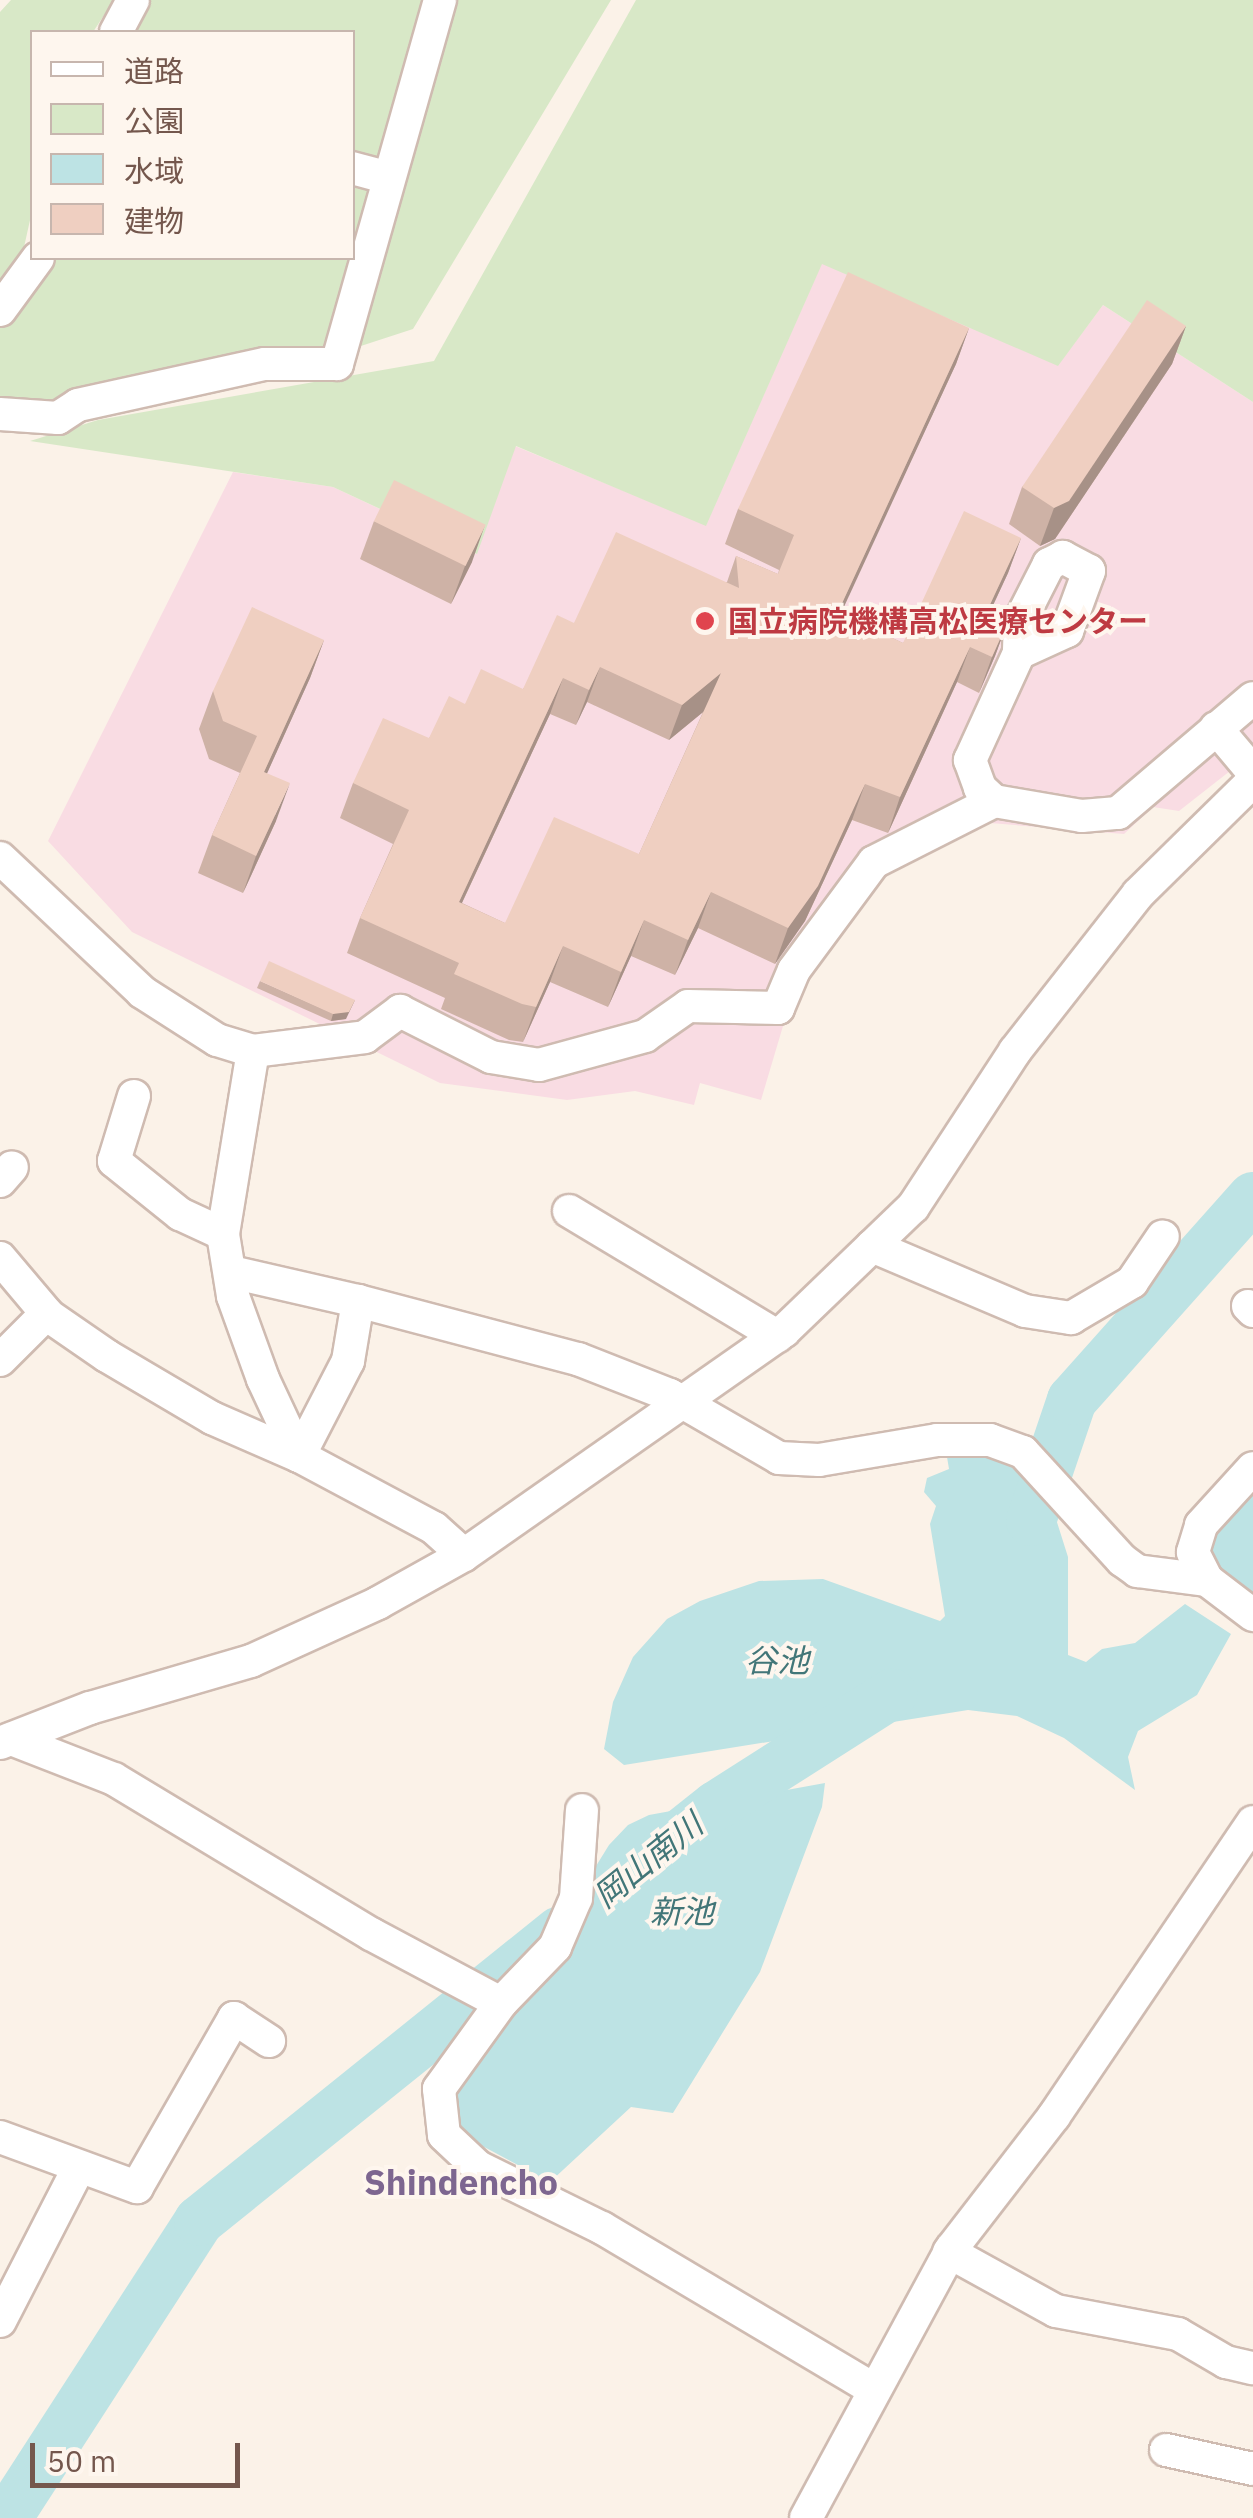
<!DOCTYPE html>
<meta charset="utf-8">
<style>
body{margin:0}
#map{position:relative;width:1253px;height:2518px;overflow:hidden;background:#fbf2e8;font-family:"IBM Plex Sans","Noto Sans JP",sans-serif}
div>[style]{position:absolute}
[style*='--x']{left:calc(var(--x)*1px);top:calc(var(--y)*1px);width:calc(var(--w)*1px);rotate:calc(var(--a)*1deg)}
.medical>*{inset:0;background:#f9dce3}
.green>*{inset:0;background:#d8e8c7}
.water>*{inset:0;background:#bde3e4}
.river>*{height:50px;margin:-25px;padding:0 25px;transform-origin:25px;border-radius:25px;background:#bde3e4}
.roads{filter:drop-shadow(2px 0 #cfbbb1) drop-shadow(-2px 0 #cfbbb1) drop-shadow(0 2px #cfbbb1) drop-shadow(0 -2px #cfbbb1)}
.minor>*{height:32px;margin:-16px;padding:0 16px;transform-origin:16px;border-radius:16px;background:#fff}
.wall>*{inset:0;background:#ceb2a6}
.shaded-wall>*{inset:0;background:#a79187}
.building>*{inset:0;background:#efcfc1;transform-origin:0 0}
.dots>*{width:28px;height:28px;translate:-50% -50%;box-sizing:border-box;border:5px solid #fef6ee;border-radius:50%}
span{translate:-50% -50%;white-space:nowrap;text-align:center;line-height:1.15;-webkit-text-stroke:8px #fef6ee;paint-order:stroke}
.health-label{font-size:30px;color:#be3a42;font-weight:700}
.left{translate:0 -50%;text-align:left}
.water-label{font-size:32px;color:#427678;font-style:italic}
.quarter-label{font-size:35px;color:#7d6690;font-weight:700}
.legend{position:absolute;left:30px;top:30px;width:325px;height:230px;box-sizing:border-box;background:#fef6ee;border:2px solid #c7b6ae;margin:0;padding:12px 18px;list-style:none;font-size:30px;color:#74574d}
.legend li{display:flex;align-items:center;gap:20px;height:50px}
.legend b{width:50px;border:2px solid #c7b6ae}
.scale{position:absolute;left:30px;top:2443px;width:210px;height:45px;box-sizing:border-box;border:5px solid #74574d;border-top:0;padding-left:12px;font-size:30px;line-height:35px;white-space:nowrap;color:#74574d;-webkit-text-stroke:8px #fef6ee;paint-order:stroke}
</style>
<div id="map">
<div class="medical">
<i style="clip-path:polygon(822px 263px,1058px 365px,1103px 305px,1253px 402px,1253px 753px,1179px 811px,1153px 807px,1124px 834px,990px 823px,935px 844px,869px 884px,794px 989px,761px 1100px,700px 1083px,694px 1105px,635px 1091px,567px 1100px,440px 1083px,132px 932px,48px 841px,233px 472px,333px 487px,476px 554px,515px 446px,706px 525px)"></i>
</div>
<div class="green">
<i style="clip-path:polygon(11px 0,114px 0,93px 32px,32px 32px,32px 211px,17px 279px,0 281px,0 12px)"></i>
<i style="clip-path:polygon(142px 0,611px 0,413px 329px,324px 358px,63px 405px,0 405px,0 324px,49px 258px,352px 258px,352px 32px,126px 32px)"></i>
<i style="clip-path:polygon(636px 0,1253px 0,1253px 402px,1103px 305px,1058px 366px,822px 264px,706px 526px,516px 446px,477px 554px,333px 487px,30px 441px,98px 420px,434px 361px)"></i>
</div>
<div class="water">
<i style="clip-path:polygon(985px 1449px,1000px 1451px,1050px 1500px,1068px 1557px,1068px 1655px,1086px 1662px,1102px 1649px,1135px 1643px,1185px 1604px,1231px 1634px,1197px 1695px,1138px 1731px,1128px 1757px,1135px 1790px,1064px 1738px,1017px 1716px,968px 1710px,624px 1765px,604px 1749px,613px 1702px,633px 1657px,667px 1619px,700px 1601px,759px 1581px,823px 1579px,940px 1621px,945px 1616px,930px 1524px,936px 1506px,924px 1492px,927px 1478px,949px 1469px,947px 1457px)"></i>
<i style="clip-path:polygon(1253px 1487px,1253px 1594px,1219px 1568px,1206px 1541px)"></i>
<i style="clip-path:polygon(825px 1783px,822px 1807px,760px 1972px,673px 2113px,631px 2107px,550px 2182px,473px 2141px,446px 2109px,609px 1845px,628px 1825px,649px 1815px)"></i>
</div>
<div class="river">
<i style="--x:1031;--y:1521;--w:128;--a:-71.3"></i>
<i style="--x:1072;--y:1400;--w:272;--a:-48.3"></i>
<i style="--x:668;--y:1844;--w:61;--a:-38.4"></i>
<i style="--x:716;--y:1806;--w:209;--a:-32.5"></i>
<i style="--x:7;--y:2518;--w:354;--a:-57.1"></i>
<i style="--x:199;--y:2221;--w:462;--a:-38.8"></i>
</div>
<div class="roads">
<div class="minor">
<i style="--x:116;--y:32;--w:36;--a:-62"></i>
<i style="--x:352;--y:168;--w:38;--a:15"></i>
<i style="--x:0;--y:310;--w:64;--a:-53.8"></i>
<i style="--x:0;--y:414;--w:58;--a:3.9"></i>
<i style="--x:58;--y:418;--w:24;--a:-33"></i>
<i style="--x:78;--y:405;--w:191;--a:-12.4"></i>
<i style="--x:265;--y:364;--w:72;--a:0"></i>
<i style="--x:337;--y:364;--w:378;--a:-74.2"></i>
<i style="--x:1019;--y:653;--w:53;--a:-24.6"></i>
<i style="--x:1067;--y:631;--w:64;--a:-69.9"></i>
<i style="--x:1089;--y:571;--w:30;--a:-152"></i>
<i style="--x:1063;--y:557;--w:16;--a:153"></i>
<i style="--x:1049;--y:564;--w:64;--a:117"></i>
<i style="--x:1020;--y:621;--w:32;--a:92"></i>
<i style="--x:1019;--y:653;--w:118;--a:114.6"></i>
<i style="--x:970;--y:760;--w:30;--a:70"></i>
<i style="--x:980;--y:788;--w:19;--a:43"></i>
<i style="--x:994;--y:801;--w:89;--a:9.7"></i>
<i style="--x:1082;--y:816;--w:36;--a:-5"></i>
<i style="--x:1118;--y:813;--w:177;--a:-40.4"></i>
<i style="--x:1216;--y:728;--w:57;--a:49.9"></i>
<i style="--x:0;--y:858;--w:195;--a:43.3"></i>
<i style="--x:142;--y:992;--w:89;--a:32.6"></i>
<i style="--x:217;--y:1040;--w:38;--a:17"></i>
<i style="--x:134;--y:1096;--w:68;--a:107.1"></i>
<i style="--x:114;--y:1161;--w:85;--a:38.8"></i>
<i style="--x:180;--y:1214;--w:47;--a:24.9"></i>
<i style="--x:0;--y:1181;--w:18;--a:-49"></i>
<i style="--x:569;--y:1211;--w:243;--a:31"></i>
<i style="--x:872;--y:1246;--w:166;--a:23"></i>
<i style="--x:1025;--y:1311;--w:47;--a:8.7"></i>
<i style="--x:1071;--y:1318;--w:71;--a:-30.5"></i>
<i style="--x:1132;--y:1282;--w:55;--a:-56"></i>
<i style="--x:0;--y:1258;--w:76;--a:49.8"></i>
<i style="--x:49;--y:1316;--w:70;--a:34.6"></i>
<i style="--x:107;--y:1356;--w:122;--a:30.6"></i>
<i style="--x:212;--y:1418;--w:95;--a:23.6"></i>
<i style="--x:299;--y:1456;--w:107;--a:-62.7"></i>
<i style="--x:348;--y:1361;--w:61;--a:-80.5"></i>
<i style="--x:358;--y:1301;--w:228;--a:14.8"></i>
<i style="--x:578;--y:1359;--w:99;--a:21.4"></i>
<i style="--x:670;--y:1395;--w:126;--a:30"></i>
<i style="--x:779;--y:1458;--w:40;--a:2.9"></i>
<i style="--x:819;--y:1460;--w:120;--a:-9.6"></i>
<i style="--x:937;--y:1440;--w:53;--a:0"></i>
<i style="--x:990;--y:1440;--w:35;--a:20"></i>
<i style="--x:1023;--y:1452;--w:147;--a:47.5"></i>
<i style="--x:1122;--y:1560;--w:19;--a:36"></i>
<i style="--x:1137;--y:1571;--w:71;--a:7.3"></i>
<i style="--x:1207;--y:1580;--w:58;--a:37.3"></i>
<i style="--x:231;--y:1272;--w:130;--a:12.9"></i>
<i style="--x:1248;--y:1306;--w:7;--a:45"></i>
<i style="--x:0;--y:1360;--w:66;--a:-45"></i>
<i style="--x:464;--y:1555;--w:40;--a:-138"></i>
<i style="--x:434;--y:1528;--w:153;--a:-151.9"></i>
<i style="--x:299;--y:1456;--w:85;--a:-115.1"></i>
<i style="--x:263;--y:1379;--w:88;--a:-109.9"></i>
<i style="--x:233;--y:1296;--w:63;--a:-99.2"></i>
<i style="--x:223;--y:1234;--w:185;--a:-80.7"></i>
<i style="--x:253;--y:1051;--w:113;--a:-7.1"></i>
<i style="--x:365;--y:1037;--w:44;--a:-36.6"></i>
<i style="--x:400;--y:1011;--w:102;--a:26.8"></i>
<i style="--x:491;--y:1057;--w:49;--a:9.5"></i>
<i style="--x:539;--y:1065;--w:110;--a:-15.3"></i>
<i style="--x:645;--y:1036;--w:52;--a:-34.9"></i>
<i style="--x:688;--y:1006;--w:90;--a:1.3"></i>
<i style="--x:778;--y:1008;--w:41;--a:-67.2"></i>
<i style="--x:794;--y:970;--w:134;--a:-53.5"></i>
<i style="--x:874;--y:862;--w:135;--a:-26.9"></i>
<i style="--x:1207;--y:1580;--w:31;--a:-117"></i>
<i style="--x:1193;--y:1552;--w:28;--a:-73"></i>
<i style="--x:1201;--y:1525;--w:77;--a:-47.6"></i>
<i style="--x:11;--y:1739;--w:110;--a:21.2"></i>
<i style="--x:114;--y:1779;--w:300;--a:31.1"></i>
<i style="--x:371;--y:1934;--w:147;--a:28"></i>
<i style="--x:501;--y:2003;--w:106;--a:125.8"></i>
<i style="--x:439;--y:2089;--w:46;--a:83.8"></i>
<i style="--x:444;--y:2135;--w:47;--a:43.3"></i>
<i style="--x:478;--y:2167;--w:138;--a:26.2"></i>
<i style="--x:602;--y:2228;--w:313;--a:30.7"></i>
<i style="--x:0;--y:1743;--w:97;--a:-21.3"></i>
<i style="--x:90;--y:1708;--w:168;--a:-16.3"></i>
<i style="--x:251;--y:1661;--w:140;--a:-24.5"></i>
<i style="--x:378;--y:1603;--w:98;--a:-29.2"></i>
<i style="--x:464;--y:1555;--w:391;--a:-35"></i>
<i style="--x:784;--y:1331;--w:179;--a:-43.9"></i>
<i style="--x:913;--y:1207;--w:186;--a:-56.8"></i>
<i style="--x:1015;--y:1051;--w:199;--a:-51.9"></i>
<i style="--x:1138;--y:894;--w:161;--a:-44.5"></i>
<i style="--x:501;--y:2003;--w:78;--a:-46"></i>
<i style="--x:555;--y:1947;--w:53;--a:-66.8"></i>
<i style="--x:576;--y:1898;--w:88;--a:-86.1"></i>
<i style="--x:0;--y:2137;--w:146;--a:20.1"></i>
<i style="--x:137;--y:2187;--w:195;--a:-60.1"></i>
<i style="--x:234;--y:2018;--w:42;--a:33.3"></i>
<i style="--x:949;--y:2252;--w:122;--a:28.9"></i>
<i style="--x:1056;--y:2311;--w:124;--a:10.7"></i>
<i style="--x:1178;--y:2334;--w:56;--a:30.3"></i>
<i style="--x:1226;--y:2362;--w:28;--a:13"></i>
<i style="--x:0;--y:2321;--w:171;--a:-62.8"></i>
<i style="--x:1166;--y:2450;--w:89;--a:12.3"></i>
<i style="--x:806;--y:2518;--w:307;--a:-61.6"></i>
<i style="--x:952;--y:2248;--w:167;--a:-52.3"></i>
<i style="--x:1054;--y:2116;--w:355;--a:-55.9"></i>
</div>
</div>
<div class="wall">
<i style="clip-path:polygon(1186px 326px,1172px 364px,1055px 539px,1040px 546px,1009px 524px,1022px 487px)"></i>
<i style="clip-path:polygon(evenodd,969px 328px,956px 364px,840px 613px,903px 643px,1021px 538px,1008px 573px,990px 612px,1008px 621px,995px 656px,979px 693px,957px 682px,888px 833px,852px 820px,805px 921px,775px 964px,698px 928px,675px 975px,631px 956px,608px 1007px,550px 982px,523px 1042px,509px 1040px,441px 1009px,445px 998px,347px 953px,360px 918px,393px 844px,340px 818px,353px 783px,429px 738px,465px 704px,523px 689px,574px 623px,727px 582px,736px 556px,778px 574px,779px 570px,725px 544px,738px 509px,969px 328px,587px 702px,669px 740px,703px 712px,639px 854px,505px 923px,462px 903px,550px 714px,576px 725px,587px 702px)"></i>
<i style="clip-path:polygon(374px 521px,472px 562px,451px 604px,360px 559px)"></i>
<i style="clip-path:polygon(324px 640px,310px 678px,267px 773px,276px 821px,243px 893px,198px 873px,212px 835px,240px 773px,209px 759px,199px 729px,213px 691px)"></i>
<i style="clip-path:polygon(260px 981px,346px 1019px,331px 1021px,257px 988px)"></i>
</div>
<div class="shaded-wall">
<i style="clip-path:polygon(1186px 326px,1172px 364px,1055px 539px,1040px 546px,1054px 508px)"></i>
<i style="clip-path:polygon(969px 328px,956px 364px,825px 648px,838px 612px)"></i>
<i style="clip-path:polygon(485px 525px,472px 562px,451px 604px,465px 566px)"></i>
<i style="clip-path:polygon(1021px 538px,1008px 573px,974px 646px,987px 611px)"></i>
<i style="clip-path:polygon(1008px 621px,995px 656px,979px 693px,992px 657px)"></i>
<i style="clip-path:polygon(324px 640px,310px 678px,251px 809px,264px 772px)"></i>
<i style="clip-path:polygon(970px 647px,957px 682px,888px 833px,900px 797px)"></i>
<i style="clip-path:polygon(600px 667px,587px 702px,576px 725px,589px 690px)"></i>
<i style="clip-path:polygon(721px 673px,708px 708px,669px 740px,682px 705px)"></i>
<i style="clip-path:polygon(563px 678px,550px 714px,446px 937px,459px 902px)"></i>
<i style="clip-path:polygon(290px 783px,276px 821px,243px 893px,256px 856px)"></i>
<i style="clip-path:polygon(865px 784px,852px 820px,805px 921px,775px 964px,788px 928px)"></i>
<i style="clip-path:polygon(711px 892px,698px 928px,675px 975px,688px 940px)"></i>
<i style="clip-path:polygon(644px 920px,631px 956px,608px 1007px,621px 972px)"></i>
<i style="clip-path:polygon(563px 946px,550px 982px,523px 1042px,536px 1007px)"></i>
<i style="clip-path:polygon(355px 1000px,346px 1019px,331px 1021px,333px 1014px)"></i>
</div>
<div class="building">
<i style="clip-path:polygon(evenodd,848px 272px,969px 328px,838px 612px,903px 643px,964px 511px,1021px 538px,987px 611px,1008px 621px,992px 657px,970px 647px,900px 797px,865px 784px,818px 886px,788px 928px,711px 892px,688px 940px,644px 920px,621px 972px,563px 946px,536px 1007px,522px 1004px,454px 974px,459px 963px,360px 918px,409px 810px,353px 783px,383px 718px,429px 738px,449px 696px,465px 704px,481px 669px,523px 689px,557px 615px,574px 623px,616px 532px,739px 588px,736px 556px,778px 574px,794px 535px,738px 509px,848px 272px,600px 667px,682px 705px,721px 673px,639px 854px,554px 817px,505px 923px,459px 902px,563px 678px,589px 690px,600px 667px)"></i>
<i style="clip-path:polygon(1147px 300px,1186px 326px,1069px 501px,1054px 508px,1022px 487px)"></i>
<i style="left:394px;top:480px;width:102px;height:46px;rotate:26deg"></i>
<i style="clip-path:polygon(252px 607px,324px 640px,264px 772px,290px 783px,256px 856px,212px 835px,257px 736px,223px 721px,213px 691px)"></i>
<i style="clip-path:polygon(269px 961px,355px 1000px,349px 1012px,333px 1014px,260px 981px)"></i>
</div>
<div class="dots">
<i style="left:705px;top:621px;background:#e0444e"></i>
</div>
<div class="health-label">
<span class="left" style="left:728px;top:621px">国立病院機構高松医療センター</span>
</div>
<div class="water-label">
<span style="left:777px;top:1660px">谷池</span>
<span style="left:648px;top:1860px;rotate:-39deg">岡山南川</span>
<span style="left:682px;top:1911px">新池</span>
</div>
<div class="quarter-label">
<span style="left:461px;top:2182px">Shindencho</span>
</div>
<ul class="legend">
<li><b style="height:12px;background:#fff"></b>道路</li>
<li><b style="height:28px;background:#d8e8c7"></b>公園</li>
<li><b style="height:28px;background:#bde3e4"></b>水域</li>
<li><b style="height:28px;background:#efcfc1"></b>建物</li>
</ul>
<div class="scale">50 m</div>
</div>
